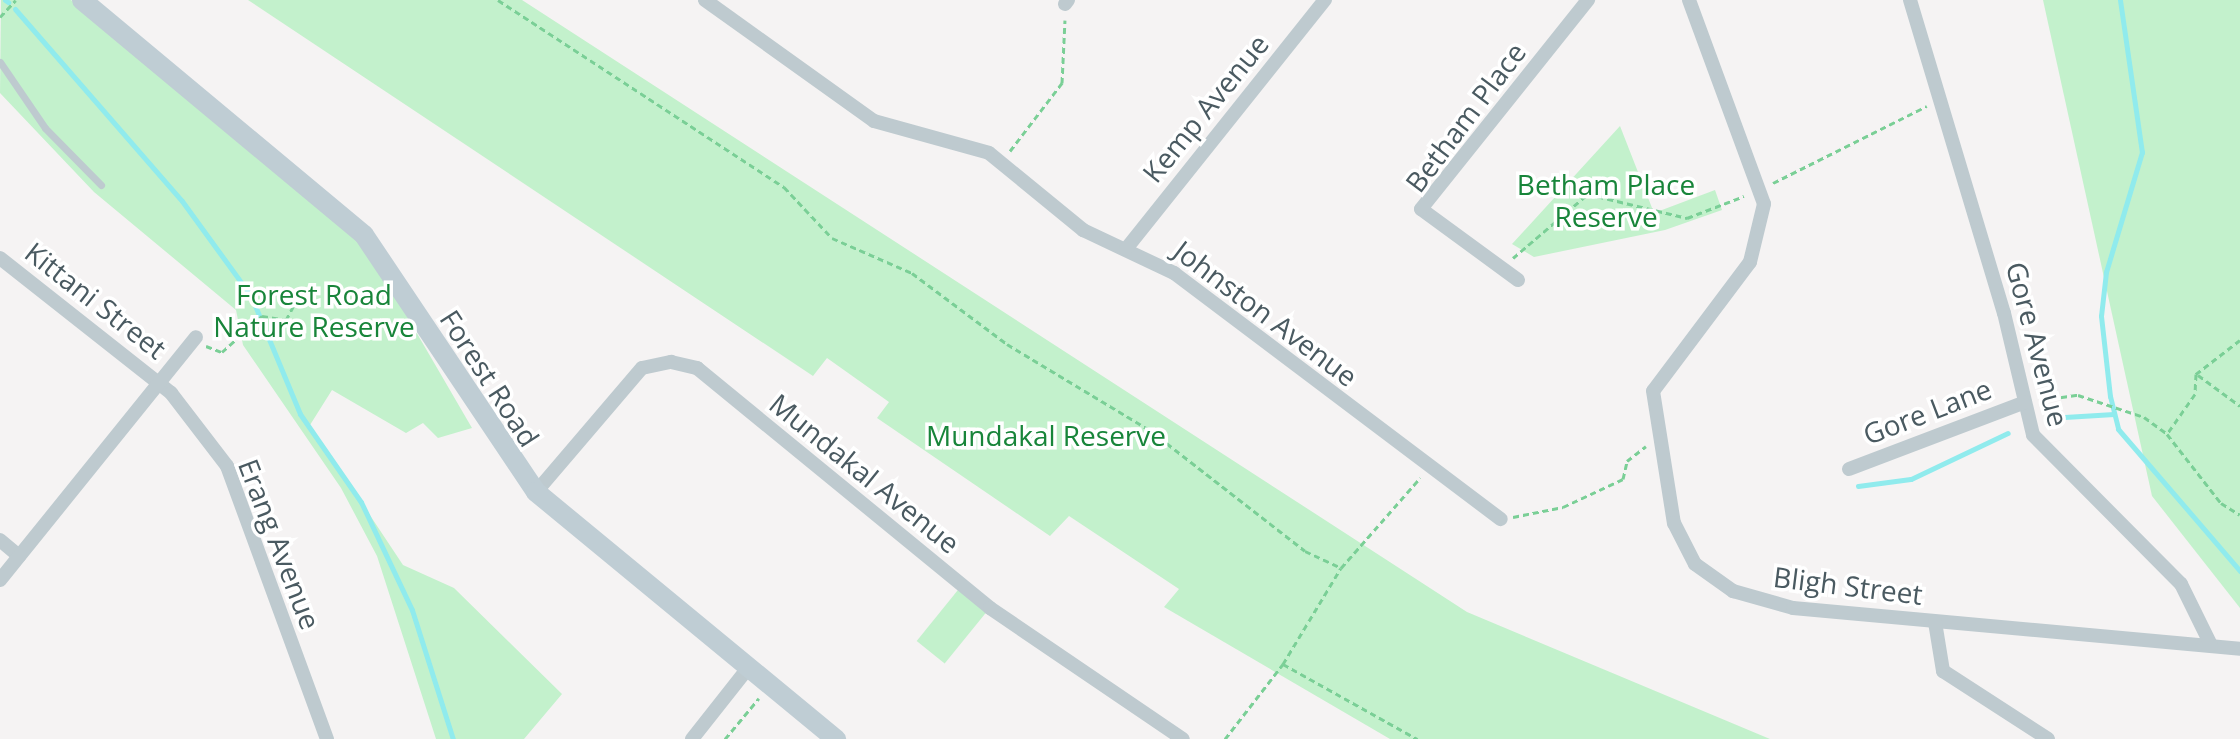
<!DOCTYPE html>
<style>
body{margin:0}
#map{position:relative;width:2240px;height:739px;overflow:hidden;background:#f5f3f3;font-family:"Open Sans",sans-serif}
div>[style]{position:absolute}
[style*='--x']{left:calc(var(--x)*1px);top:calc(var(--y)*1px);width:calc(var(--w)*1px);rotate:calc(var(--a)*1deg)}
.green>*{inset:0;background:#c3f1cc;transform-origin:0 0}
.stream>*{height:5px;margin:-2.5px;padding:0 2.5px;transform-origin:2.5px;border-radius:2.5px;background:#90ebed}
.path>*{height:3px;margin-top:-1.5px;transform-origin:0;background:repeating-linear-gradient(90deg,#7acf96 0 6px,transparent 0 10px)}
.lane>*{height:7px;margin:-3.5px;padding:0 3.5px;transform-origin:3.5px;border-radius:3.5px;background:#becacf}
.street>*{height:14px;margin:-7px;padding:0 7px;transform-origin:7px;border-radius:7px;background:#becacf}
.secondary>*{height:20px;margin:-10px;padding:0 10px;transform-origin:10px;border-radius:10px;background:#bfcdd4}
span{translate:-50% -50%;white-space:nowrap;text-align:center;line-height:1.15;-webkit-text-stroke:7px #fff;paint-order:stroke}
.street-label{font-size:28px;color:#4a5a61}
.park-label{font-size:28px;color:#18853a}
</style>
<div id="map">
<div class="green">
<i style="clip-path:polygon(71px 0,362px 239px,472px 428px,438px 438px,423px 423px,406px 433px,332px 390px,310px 425px,403px 565px,454px 588px,562px 694px,524px 739px,436px 739px,377px 556px,341px 488px,243px 345px,236px 310px,94px 192px,0 93px,1px 0)"></i>
<i style="clip-path:polygon(248px 0,522px 0,1467px 612px,1770px 739px,1390px 739px,1164px 607px,1179px 589px,1069px 516px,1050px 536px,877px 418px,889px 402px,827px 358px,813px 376px)"></i>
<i style="clip-path:polygon(2043px 0,2240px 0,2240px 608px,2152px 496px)"></i>
<i style="clip-path:polygon(1620px 126px,1654px 213px,1715px 190px,1722px 210px,1665px 230px,1534px 257px,1512px 244px)"></i>
<i style="left:962px;top:585px;width:36px;height:72px;rotate:39deg"></i>
</div>
<div class="stream">
<i style="--x:5;--y:0;--w:4;--a:34"></i>
<i style="--x:2120;--y:0;--w:154;--a:81.8"></i>
<i style="--x:2142;--y:152;--w:125;--a:106.7"></i>
<i style="--x:2106;--y:272;--w:44;--a:96.5"></i>
<i style="--x:2101;--y:316;--w:81;--a:83.6"></i>
<i style="--x:2110;--y:396;--w:34;--a:76"></i>
<i style="--x:2118;--y:429;--w:187;--a:49.3"></i>
<i style="--x:15;--y:9;--w:254;--a:49"></i>
<i style="--x:182;--y:201;--w:117;--a:54"></i>
<i style="--x:251;--y:296;--w:128;--a:67.4"></i>
<i style="--x:300;--y:414;--w:107;--a:55.3"></i>
<i style="--x:361;--y:502;--w:119;--a:64.7"></i>
<i style="--x:412;--y:610;--w:135;--a:72.4"></i>
<i style="--x:2048;--y:418;--w:66;--a:-3.5"></i>
<i style="--x:1858;--y:486;--w:53;--a:-7.5"></i>
<i style="--x:1911;--y:479;--w:107;--a:-25.4"></i>
</div>
<div class="path">
<i style="--x:498;--y:0;--w:342;--a:33.2"></i>
<i style="--x:784;--y:187;--w:70;--a:46.7"></i>
<i style="--x:832;--y:238;--w:87;--a:23.6"></i>
<i style="--x:912;--y:273;--w:119;--a:36.8"></i>
<i style="--x:1007;--y:344;--w:168;--a:31.1"></i>
<i style="--x:1151;--y:431;--w:195;--a:37.9"></i>
<i style="--x:1305;--y:551;--w:40;--a:25"></i>
<i style="--x:0;--y:17;--w:23;--a:-47"></i>
<i style="--x:1010;--y:151;--w:86;--a:-52.6"></i>
<i style="--x:1062;--y:83;--w:63;--a:-87.3"></i>
<i style="--x:1773;--y:183;--w:172;--a:-26.6"></i>
<i style="--x:1513;--y:258;--w:99;--a:-40.5"></i>
<i style="--x:1588;--y:194;--w:102;--a:13.6"></i>
<i style="--x:1687;--y:218;--w:61;--a:-21.1"></i>
<i style="--x:2240;--y:340;--w:56;--a:142.3"></i>
<i style="--x:2196;--y:374;--w:20;--a:93"></i>
<i style="--x:2195;--y:394;--w:49;--a:125"></i>
<i style="--x:2167;--y:434;--w:88;--a:52"></i>
<i style="--x:2221;--y:503;--w:22;--a:32"></i>
<i style="--x:206;--y:346;--w:17;--a:21"></i>
<i style="--x:222;--y:352;--w:54;--a:-42"></i>
<i style="--x:262;--y:316;--w:24;--a:9"></i>
<i style="--x:286;--y:320;--w:17;--a:-62"></i>
<i style="--x:2198;--y:375;--w:52;--a:36.4"></i>
<i style="--x:2041;--y:400;--w:37;--a:-8"></i>
<i style="--x:2078;--y:395;--w:70;--a:18.4"></i>
<i style="--x:2144;--y:417;--w:29;--a:36"></i>
<i style="--x:1513;--y:517;--w:51;--a:-11.3"></i>
<i style="--x:1563;--y:507;--w:66;--a:-25"></i>
<i style="--x:1623;--y:479;--w:18;--a:-77"></i>
<i style="--x:1627;--y:461;--w:24;--a:-38"></i>
<i style="--x:1283;--y:664;--w:154;--a:29.2"></i>
<i style="--x:725;--y:739;--w:53;--a:-50.3"></i>
<i style="--x:1225;--y:739;--w:95;--a:-52.3"></i>
<i style="--x:1283;--y:664;--w:112;--a:-58.9"></i>
<i style="--x:1341;--y:568;--w:120;--a:-48.7"></i>
</div>
<div class="lane">
<i style="--x:0;--y:62;--w:80;--a:55.7"></i>
<i style="--x:45;--y:128;--w:80;--a:45.5"></i>
</div>
<div class="street">
<i style="--x:705;--y:0;--w:208;--a:35.6"></i>
<i style="--x:874;--y:121;--w:119;--a:15.5"></i>
<i style="--x:989;--y:153;--w:122;--a:39.3"></i>
<i style="--x:1083;--y:230;--w:101;--a:25.3"></i>
<i style="--x:1174;--y:273;--w:409;--a:37"></i>
<i style="--x:1689;--y:0;--w:217;--a:69.8"></i>
<i style="--x:1764;--y:204;--w:60;--a:103.6"></i>
<i style="--x:1750;--y:262;--w:161;--a:126.9"></i>
<i style="--x:1653;--y:391;--w:134;--a:81"></i>
<i style="--x:1674;--y:523;--w:46;--a:62.9"></i>
<i style="--x:1695;--y:564;--w:47;--a:35.4"></i>
<i style="--x:1733;--y:591;--w:62;--a:15.8"></i>
<i style="--x:1793;--y:608;--w:449;--a:5.2"></i>
<i style="--x:1910;--y:0;--w:327;--a:73.3"></i>
<i style="--x:2004;--y:313;--w:125;--a:76.6"></i>
<i style="--x:2033;--y:435;--w:210;--a:45.2"></i>
<i style="--x:2181;--y:584;--w:68;--a:63.8"></i>
<i style="--x:1065;--y:4;--w:5;--a:-53"></i>
<i style="--x:1126;--y:249;--w:319;--a:-51.4"></i>
<i style="--x:0;--y:258;--w:218;--a:38.3"></i>
<i style="--x:171;--y:393;--w:92;--a:52.5"></i>
<i style="--x:227;--y:466;--w:291;--a:69.9"></i>
<i style="--x:1518;--y:280;--w:120;--a:-143.8"></i>
<i style="--x:1421;--y:209;--w:268;--a:-51.4"></i>
<i style="--x:1849;--y:469;--w:188;--a:-20.8"></i>
<i style="--x:536;--y:492;--w:163;--a:-49.5"></i>
<i style="--x:642;--y:368;--w:30;--a:-12"></i>
<i style="--x:671;--y:362;--w:27;--a:13"></i>
<i style="--x:697;--y:368;--w:379;--a:39.3"></i>
<i style="--x:990;--y:608;--w:233;--a:34.2"></i>
<i style="--x:0;--y:540;--w:25;--a:40"></i>
<i style="--x:0;--y:580;--w:312;--a:-51.1"></i>
<i style="--x:1935;--y:622;--w:50;--a:80.7"></i>
<i style="--x:1943;--y:671;--w:125;--a:32.9"></i>
<i style="--x:692;--y:739;--w:90;--a:-51.7"></i>
</div>
<div class="secondary">
<i style="--x:82;--y:0;--w:367;--a:39.8"></i>
<i style="--x:364;--y:235;--w:309;--a:56.2"></i>
<i style="--x:536;--y:492;--w:389;--a:39.5"></i>
</div>
<div class="street-label">
<span style="left:1205px;top:108px;rotate:-51deg">Kemp Avenue</span>
<span style="left:1465px;top:117px;rotate:-53deg">Betham Place</span>
<span style="left:96px;top:300px;rotate:38deg">Kittani Street</span>
<span style="left:1266px;top:313px;rotate:37deg">Johnston Avenue</span>
<span style="left:2038px;top:344px;rotate:75deg">Gore Avenue</span>
<span style="left:490px;top:378px;rotate:57deg">Forest Road</span>
<span style="left:1927px;top:411px;rotate:-21deg">Gore Lane</span>
<span style="left:865px;top:473px;rotate:39deg">Mundakal Avenue</span>
<span style="left:280px;top:544px;rotate:69deg">Erang Avenue</span>
<span style="left:1848px;top:585px;rotate:7deg">Bligh Street</span>
</div>
<div class="park-label">
<span style="left:1606px;top:200px">Betham Place<br>Reserve</span>
<span style="left:314px;top:310px">Forest Road<br>Nature Reserve</span>
<span style="left:1046px;top:435px">Mundakal Reserve</span>
</div>
</div>
